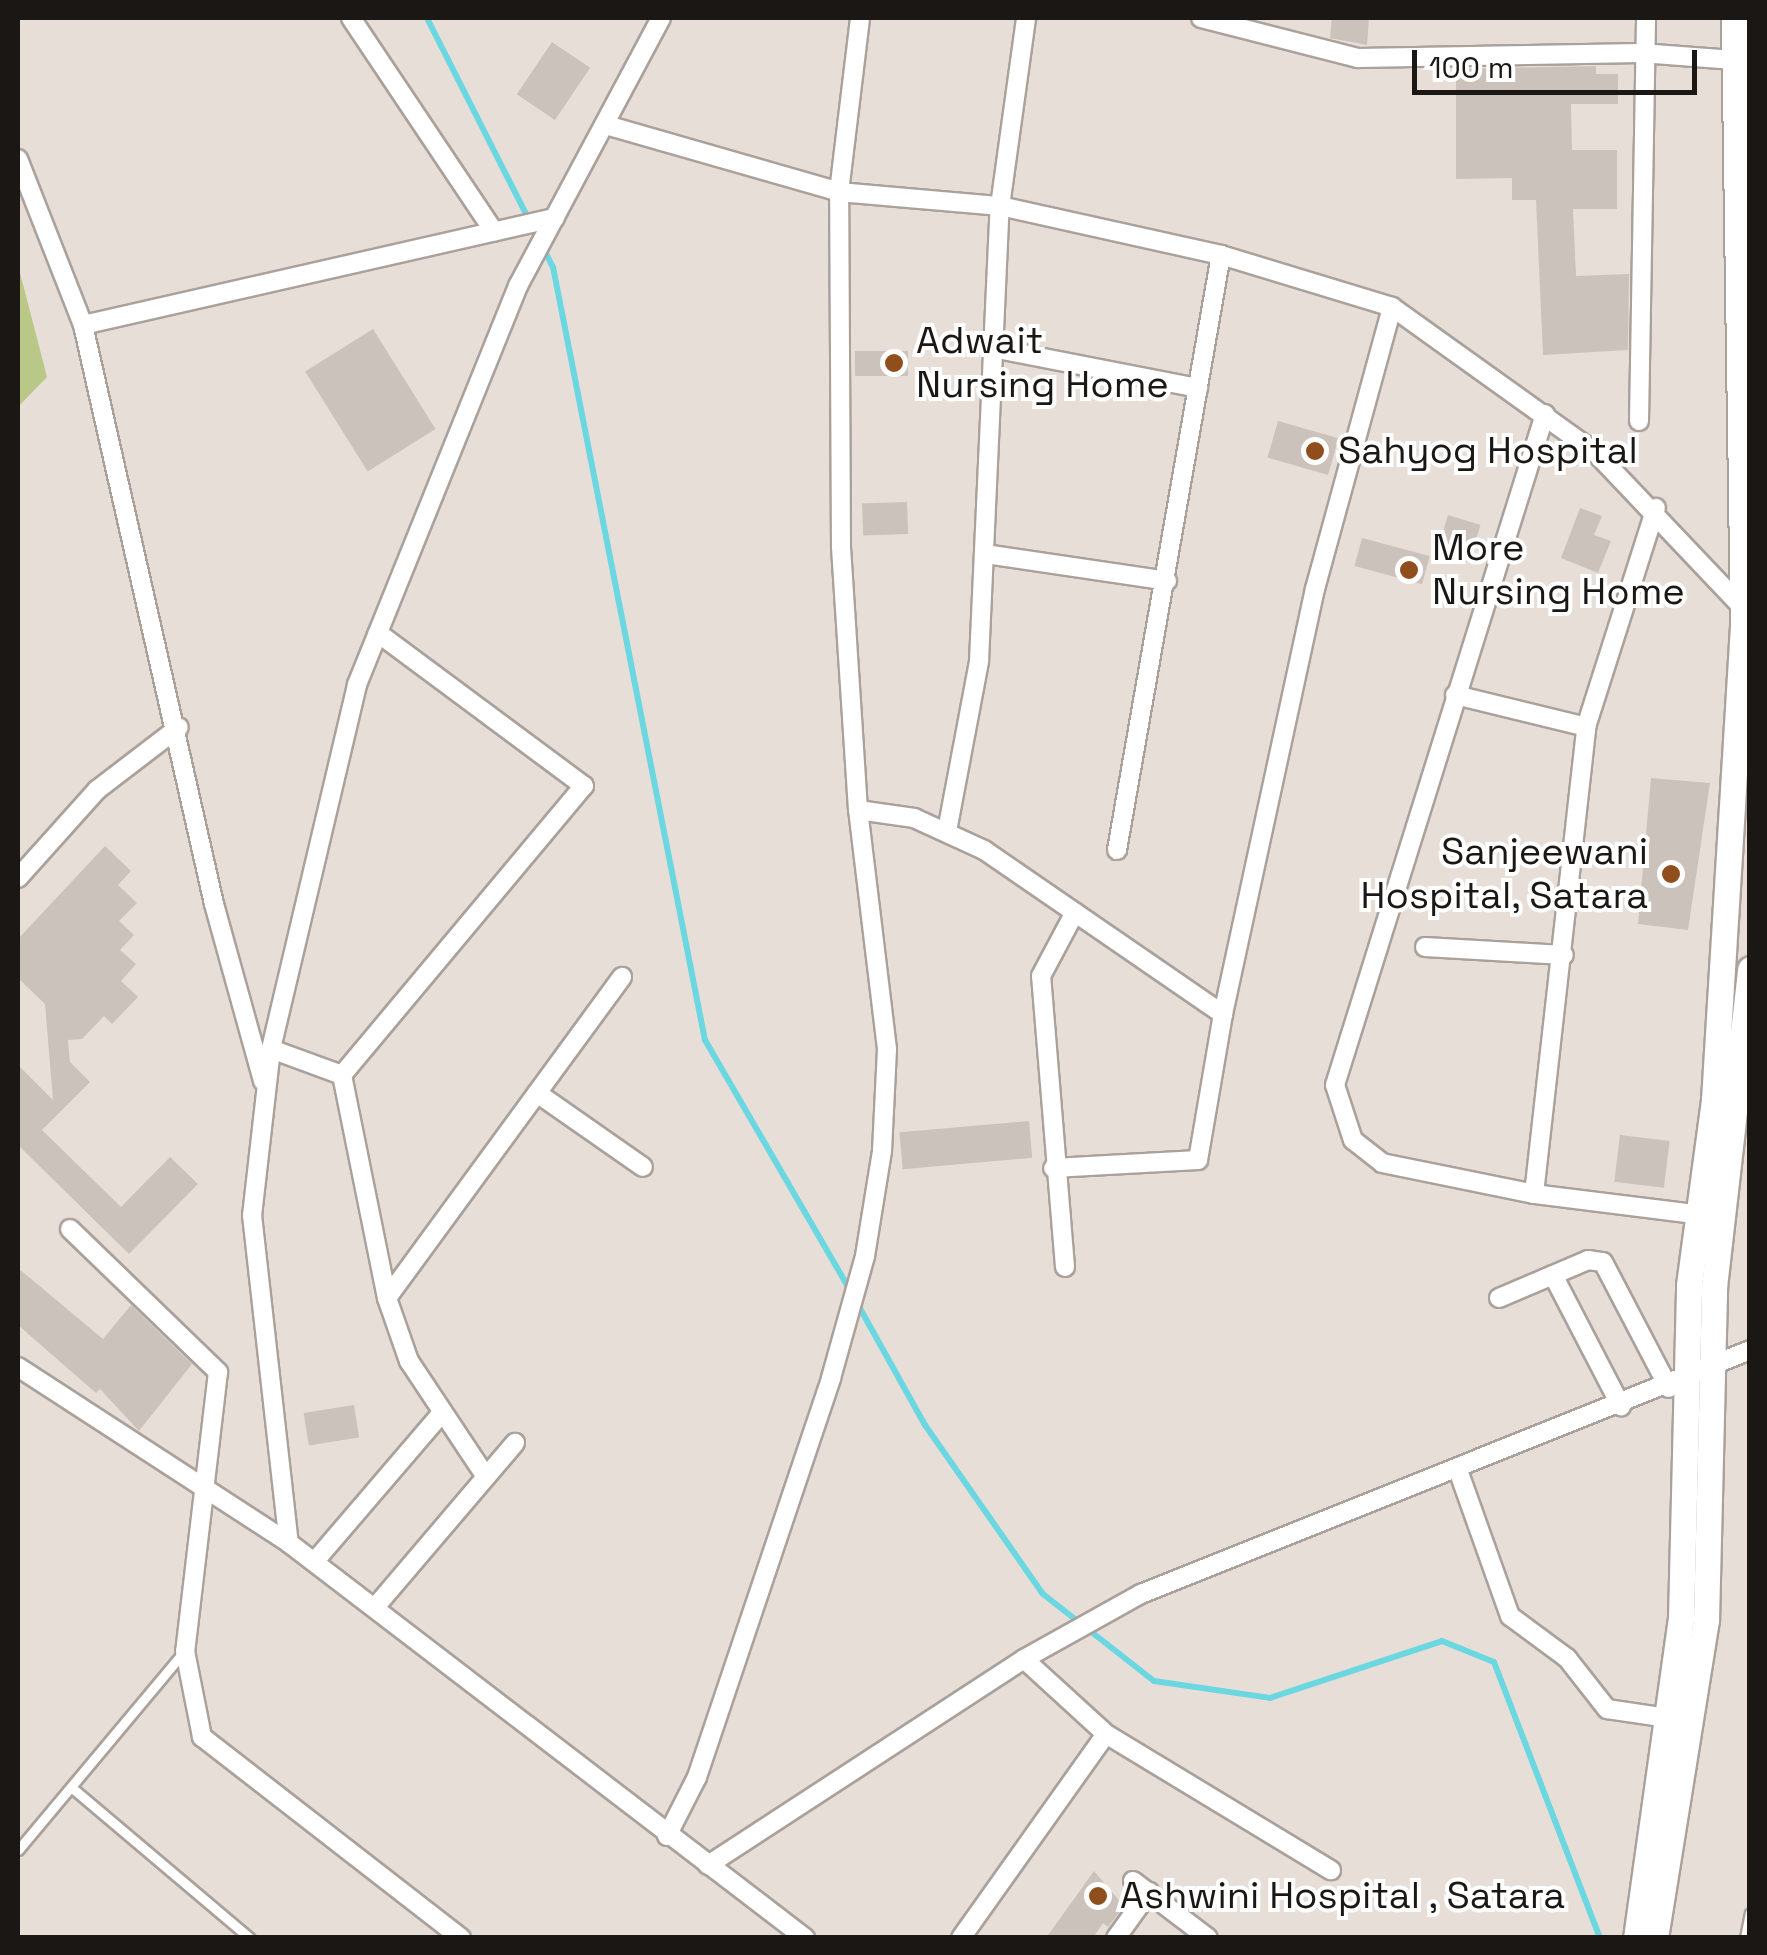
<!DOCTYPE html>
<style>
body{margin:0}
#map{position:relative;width:1767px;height:1955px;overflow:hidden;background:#e8ded8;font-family:"Space Grotesk",sans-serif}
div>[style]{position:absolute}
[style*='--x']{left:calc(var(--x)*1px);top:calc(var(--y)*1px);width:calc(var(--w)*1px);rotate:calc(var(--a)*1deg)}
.green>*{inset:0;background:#b9c887}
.stream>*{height:6px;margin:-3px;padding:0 3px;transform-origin:3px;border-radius:3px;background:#6bd7e1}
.building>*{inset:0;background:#cbc2bc;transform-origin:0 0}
.roads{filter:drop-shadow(2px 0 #aaa19b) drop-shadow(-2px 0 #aaa19b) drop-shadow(0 2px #aaa19b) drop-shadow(0 -2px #aaa19b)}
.lane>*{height:9px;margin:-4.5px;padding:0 4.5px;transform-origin:4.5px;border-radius:4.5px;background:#fff}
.street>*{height:18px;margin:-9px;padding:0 9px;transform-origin:9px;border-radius:9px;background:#fff}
.secondary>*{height:25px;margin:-12.5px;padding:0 12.5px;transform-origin:12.5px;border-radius:12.5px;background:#fff}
.dots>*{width:28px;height:28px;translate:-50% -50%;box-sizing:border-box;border:5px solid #fff;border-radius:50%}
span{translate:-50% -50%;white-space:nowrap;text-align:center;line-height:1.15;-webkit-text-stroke:8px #fff;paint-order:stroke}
.poi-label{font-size:38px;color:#1b1715}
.left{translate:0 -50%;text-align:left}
.right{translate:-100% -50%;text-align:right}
.frame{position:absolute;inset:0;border:20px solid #1b1715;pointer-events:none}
.scale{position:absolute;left:1412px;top:50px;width:285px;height:45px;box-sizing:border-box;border:5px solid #1b1715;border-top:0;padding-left:12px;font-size:30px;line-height:35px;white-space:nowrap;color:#1b1715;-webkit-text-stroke:8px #fff;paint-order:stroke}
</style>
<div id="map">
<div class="green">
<i style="clip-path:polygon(18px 265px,47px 377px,18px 407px)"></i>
</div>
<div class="stream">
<i style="--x:427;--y:18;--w:279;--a:63.2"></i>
<i style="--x:553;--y:267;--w:788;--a:78.88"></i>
<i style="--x:705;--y:1040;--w:291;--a:59.9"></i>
<i style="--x:857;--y:1303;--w:140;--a:60.9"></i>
<i style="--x:925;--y:1425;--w:206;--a:55.1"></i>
<i style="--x:1043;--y:1594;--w:141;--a:38.1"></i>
<i style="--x:1154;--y:1681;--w:117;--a:8.3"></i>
<i style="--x:1270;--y:1698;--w:181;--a:-18.3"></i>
<i style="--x:1442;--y:1641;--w:56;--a:22"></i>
<i style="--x:1494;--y:1662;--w:296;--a:69"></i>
</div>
<div class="building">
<i style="clip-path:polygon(1332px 18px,1369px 18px,1367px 45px,1330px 38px)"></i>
<i style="left:552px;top:42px;width:46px;height:63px;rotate:34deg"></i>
<i style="clip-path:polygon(1596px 66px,1596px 74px,1618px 74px,1618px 104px,1571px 104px,1572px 150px,1617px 150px,1617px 209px,1573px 209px,1576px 276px,1629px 274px,1628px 350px,1543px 355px,1536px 200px,1512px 200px,1512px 178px,1456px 179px,1456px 69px)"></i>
<i style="left:373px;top:329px;width:118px;height:80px;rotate:58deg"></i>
<i style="left:855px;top:351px;width:53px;height:25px"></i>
<i style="left:1278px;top:421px;width:63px;height:38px;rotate:16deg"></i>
<i style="left:907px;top:502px;width:32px;height:45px;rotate:88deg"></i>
<i style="clip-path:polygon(1580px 508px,1602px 516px,1594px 535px,1611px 541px,1598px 573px,1561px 558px)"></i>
<i style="left:1448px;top:515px;width:34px;height:39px;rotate:17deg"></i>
<i style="left:1362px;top:538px;width:70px;height:29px;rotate:15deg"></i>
<i style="clip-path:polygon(1651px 778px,1710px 783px,1688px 930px,1638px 924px)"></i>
<i style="clip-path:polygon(105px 846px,131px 871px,118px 885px,137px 903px,119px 921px,134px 935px,120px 950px,136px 964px,121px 981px,138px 997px,112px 1024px,104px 1016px,82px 1039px,68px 1040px,70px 1062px,90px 1082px,42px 1130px,121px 1207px,170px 1157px,198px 1184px,129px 1254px,18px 1145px,18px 1065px,53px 1100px,45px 1004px,18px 978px,18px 939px)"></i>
<i style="left:1029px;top:1121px;width:37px;height:130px;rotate:85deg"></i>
<i style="left:1620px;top:1135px;width:50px;height:47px;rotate:7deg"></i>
<i style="clip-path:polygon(18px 1268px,103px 1339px,131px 1305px,192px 1364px,139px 1431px,100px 1389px,96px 1393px,18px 1325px)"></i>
<i style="left:354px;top:1405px;width:33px;height:51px;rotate:81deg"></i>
<i style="clip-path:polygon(1094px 1871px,1124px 1906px,1108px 1927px,1103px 1923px,1093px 1938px,1046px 1938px)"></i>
</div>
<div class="roads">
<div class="lane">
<i style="--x:71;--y:1787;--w:234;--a:40.2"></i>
<i style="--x:18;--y:1850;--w:257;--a:-50.1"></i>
<i style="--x:1745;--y:1938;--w:25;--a:-79"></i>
</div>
<div class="street">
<i style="--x:351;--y:18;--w:257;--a:56.2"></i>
<i style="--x:661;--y:18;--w:304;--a:118.1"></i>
<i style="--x:518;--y:286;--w:430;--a:112"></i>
<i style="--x:357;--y:685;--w:374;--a:103.3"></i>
<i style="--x:271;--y:1049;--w:167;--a:96.5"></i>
<i style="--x:252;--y:1215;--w:330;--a:83.6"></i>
<i style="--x:289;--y:1543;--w:650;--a:37.43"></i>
<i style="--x:1201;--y:18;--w:162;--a:14.3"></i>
<i style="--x:1358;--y:58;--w:283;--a:-1"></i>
<i style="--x:1641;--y:53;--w:93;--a:4.3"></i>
<i style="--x:606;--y:125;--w:242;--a:16"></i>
<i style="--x:839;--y:192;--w:175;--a:-83.1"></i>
<i style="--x:18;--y:159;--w:178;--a:68.6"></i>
<i style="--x:83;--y:325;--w:594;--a:77.25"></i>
<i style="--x:214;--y:904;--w:184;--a:74.5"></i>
<i style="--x:83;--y:325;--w:484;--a:-12.8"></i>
<i style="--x:992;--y:348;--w:210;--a:11"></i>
<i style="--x:1545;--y:414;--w:703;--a:107.38"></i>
<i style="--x:1335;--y:1085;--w:58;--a:71.9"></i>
<i style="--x:1353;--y:1140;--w:37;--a:38"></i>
<i style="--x:1382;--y:1163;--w:155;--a:11.5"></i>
<i style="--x:1534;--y:1194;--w:470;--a:-83.6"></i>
<i style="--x:1586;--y:727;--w:230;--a:-72.3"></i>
<i style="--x:1639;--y:421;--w:403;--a:-89"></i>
<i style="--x:985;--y:554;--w:184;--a:8.4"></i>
<i style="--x:1455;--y:695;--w:135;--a:13.7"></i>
<i style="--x:858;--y:810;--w:57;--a:8.1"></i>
<i style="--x:914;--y:818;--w:77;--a:24.6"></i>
<i style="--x:984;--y:850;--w:290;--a:34.5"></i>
<i style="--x:1223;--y:1014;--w:148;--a:99.7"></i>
<i style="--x:1198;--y:1160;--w:145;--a:176.8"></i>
<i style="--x:947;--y:831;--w:173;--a:-79.3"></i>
<i style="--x:979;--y:661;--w:455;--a:-87.4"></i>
<i style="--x:1000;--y:206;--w:190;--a:-82.1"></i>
<i style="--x:1117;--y:850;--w:604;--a:-80.09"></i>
<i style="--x:18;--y:878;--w:118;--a:-48.1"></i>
<i style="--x:97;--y:790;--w:103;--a:-37.5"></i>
<i style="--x:1425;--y:947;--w:139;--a:3.3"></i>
<i style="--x:1223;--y:1014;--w:435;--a:-77.8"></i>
<i style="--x:1315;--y:589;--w:292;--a:-74.7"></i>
<i style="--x:271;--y:1049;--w:76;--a:20.1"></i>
<i style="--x:342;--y:1075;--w:227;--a:78.6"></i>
<i style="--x:387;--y:1298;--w:67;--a:70.8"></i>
<i style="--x:409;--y:1361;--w:139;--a:56.4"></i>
<i style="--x:342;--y:1075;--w:377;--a:-50.1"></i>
<i style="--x:584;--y:786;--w:257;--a:-143.4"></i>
<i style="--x:537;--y:1093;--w:129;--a:34.9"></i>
<i style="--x:1534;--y:1194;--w:177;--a:7.1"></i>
<i style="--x:70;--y:1229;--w:206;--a:44"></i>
<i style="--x:218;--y:1372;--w:281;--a:96.7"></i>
<i style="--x:185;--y:1651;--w:88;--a:78.8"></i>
<i style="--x:202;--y:1737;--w:328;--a:37.8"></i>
<i style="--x:1065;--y:1267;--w:292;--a:-94.7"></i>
<i style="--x:1041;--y:976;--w:72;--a:-62"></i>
<i style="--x:1553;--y:1275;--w:148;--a:62.6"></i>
<i style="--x:387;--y:1298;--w:398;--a:-53.8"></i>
<i style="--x:1499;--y:1298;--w:97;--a:-23.1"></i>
<i style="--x:1588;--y:1260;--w:15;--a:8"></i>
<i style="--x:1603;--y:1262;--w:142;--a:62.4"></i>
<i style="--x:18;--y:1367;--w:323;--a:33"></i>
<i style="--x:1458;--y:1470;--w:155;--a:70.4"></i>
<i style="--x:1510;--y:1616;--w:71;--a:36.4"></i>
<i style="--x:1567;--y:1658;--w:65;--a:51.9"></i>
<i style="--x:1607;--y:1709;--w:69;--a:8.4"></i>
<i style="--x:315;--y:1561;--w:192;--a:-49.4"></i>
<i style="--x:377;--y:1605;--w:213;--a:-49.6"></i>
<i style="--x:1106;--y:1734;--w:263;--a:31.2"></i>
<i style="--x:667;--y:1836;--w:66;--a:-63"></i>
<i style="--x:697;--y:1777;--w:421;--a:-71.4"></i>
<i style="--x:831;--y:1378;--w:127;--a:-74.4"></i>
<i style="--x:865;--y:1256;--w:106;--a:-80.8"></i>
<i style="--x:882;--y:1151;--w:102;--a:-87.2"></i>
<i style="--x:887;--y:1049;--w:241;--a:-96.9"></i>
<i style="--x:858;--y:810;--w:265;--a:-93.7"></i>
<i style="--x:841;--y:546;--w:354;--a:-90.3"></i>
<i style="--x:839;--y:192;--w:162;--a:5"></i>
<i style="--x:1000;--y:206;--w:226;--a:12.5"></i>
<i style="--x:1221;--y:255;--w:179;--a:16.9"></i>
<i style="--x:1392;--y:307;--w:251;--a:35.6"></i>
<i style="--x:1596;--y:453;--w:215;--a:46.5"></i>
<i style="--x:708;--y:1865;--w:377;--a:-33.1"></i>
<i style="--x:1024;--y:1659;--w:134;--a:-29.1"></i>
<i style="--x:1141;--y:1594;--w:656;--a:-21.83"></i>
<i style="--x:1133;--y:1881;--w:94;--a:37.2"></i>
<i style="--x:961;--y:1938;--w:250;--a:-54.6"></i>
<i style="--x:1106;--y:1734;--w:111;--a:-137.6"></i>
<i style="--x:1116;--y:1938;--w:57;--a:-54.3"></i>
</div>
<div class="secondary">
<i style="--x:1636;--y:1938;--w:323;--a:-82"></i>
<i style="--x:1681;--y:1618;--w:333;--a:-88.6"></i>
<i style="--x:1689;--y:1285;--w:187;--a:-82.3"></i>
<i style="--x:1714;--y:1100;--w:476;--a:-86.5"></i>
<i style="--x:1743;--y:625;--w:607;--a:-90.85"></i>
<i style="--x:1655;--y:1938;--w:322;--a:-80.9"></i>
<i style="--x:1706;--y:1620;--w:333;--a:-88.6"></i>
<i style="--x:1714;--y:1287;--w:320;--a:-83.5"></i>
</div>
</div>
<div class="dots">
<i style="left:894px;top:363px;background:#904e1c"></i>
<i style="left:1315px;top:451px;background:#904e1c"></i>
<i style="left:1409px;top:570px;background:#904e1c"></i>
<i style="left:1671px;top:874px;background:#904e1c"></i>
<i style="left:1098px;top:1896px;background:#904e1c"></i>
</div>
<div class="poi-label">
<span class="left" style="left:916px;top:363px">Adwait<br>Nursing Home</span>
<span class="left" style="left:1338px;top:451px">Sahyog Hospital</span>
<span class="left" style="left:1432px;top:570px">More<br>Nursing Home</span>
<span class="right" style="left:1648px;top:874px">Sanjeewani<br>Hospital, Satara</span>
<span class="left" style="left:1120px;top:1896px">Ashwini Hospital , Satara</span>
</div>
<div class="frame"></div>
<div class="scale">100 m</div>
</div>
